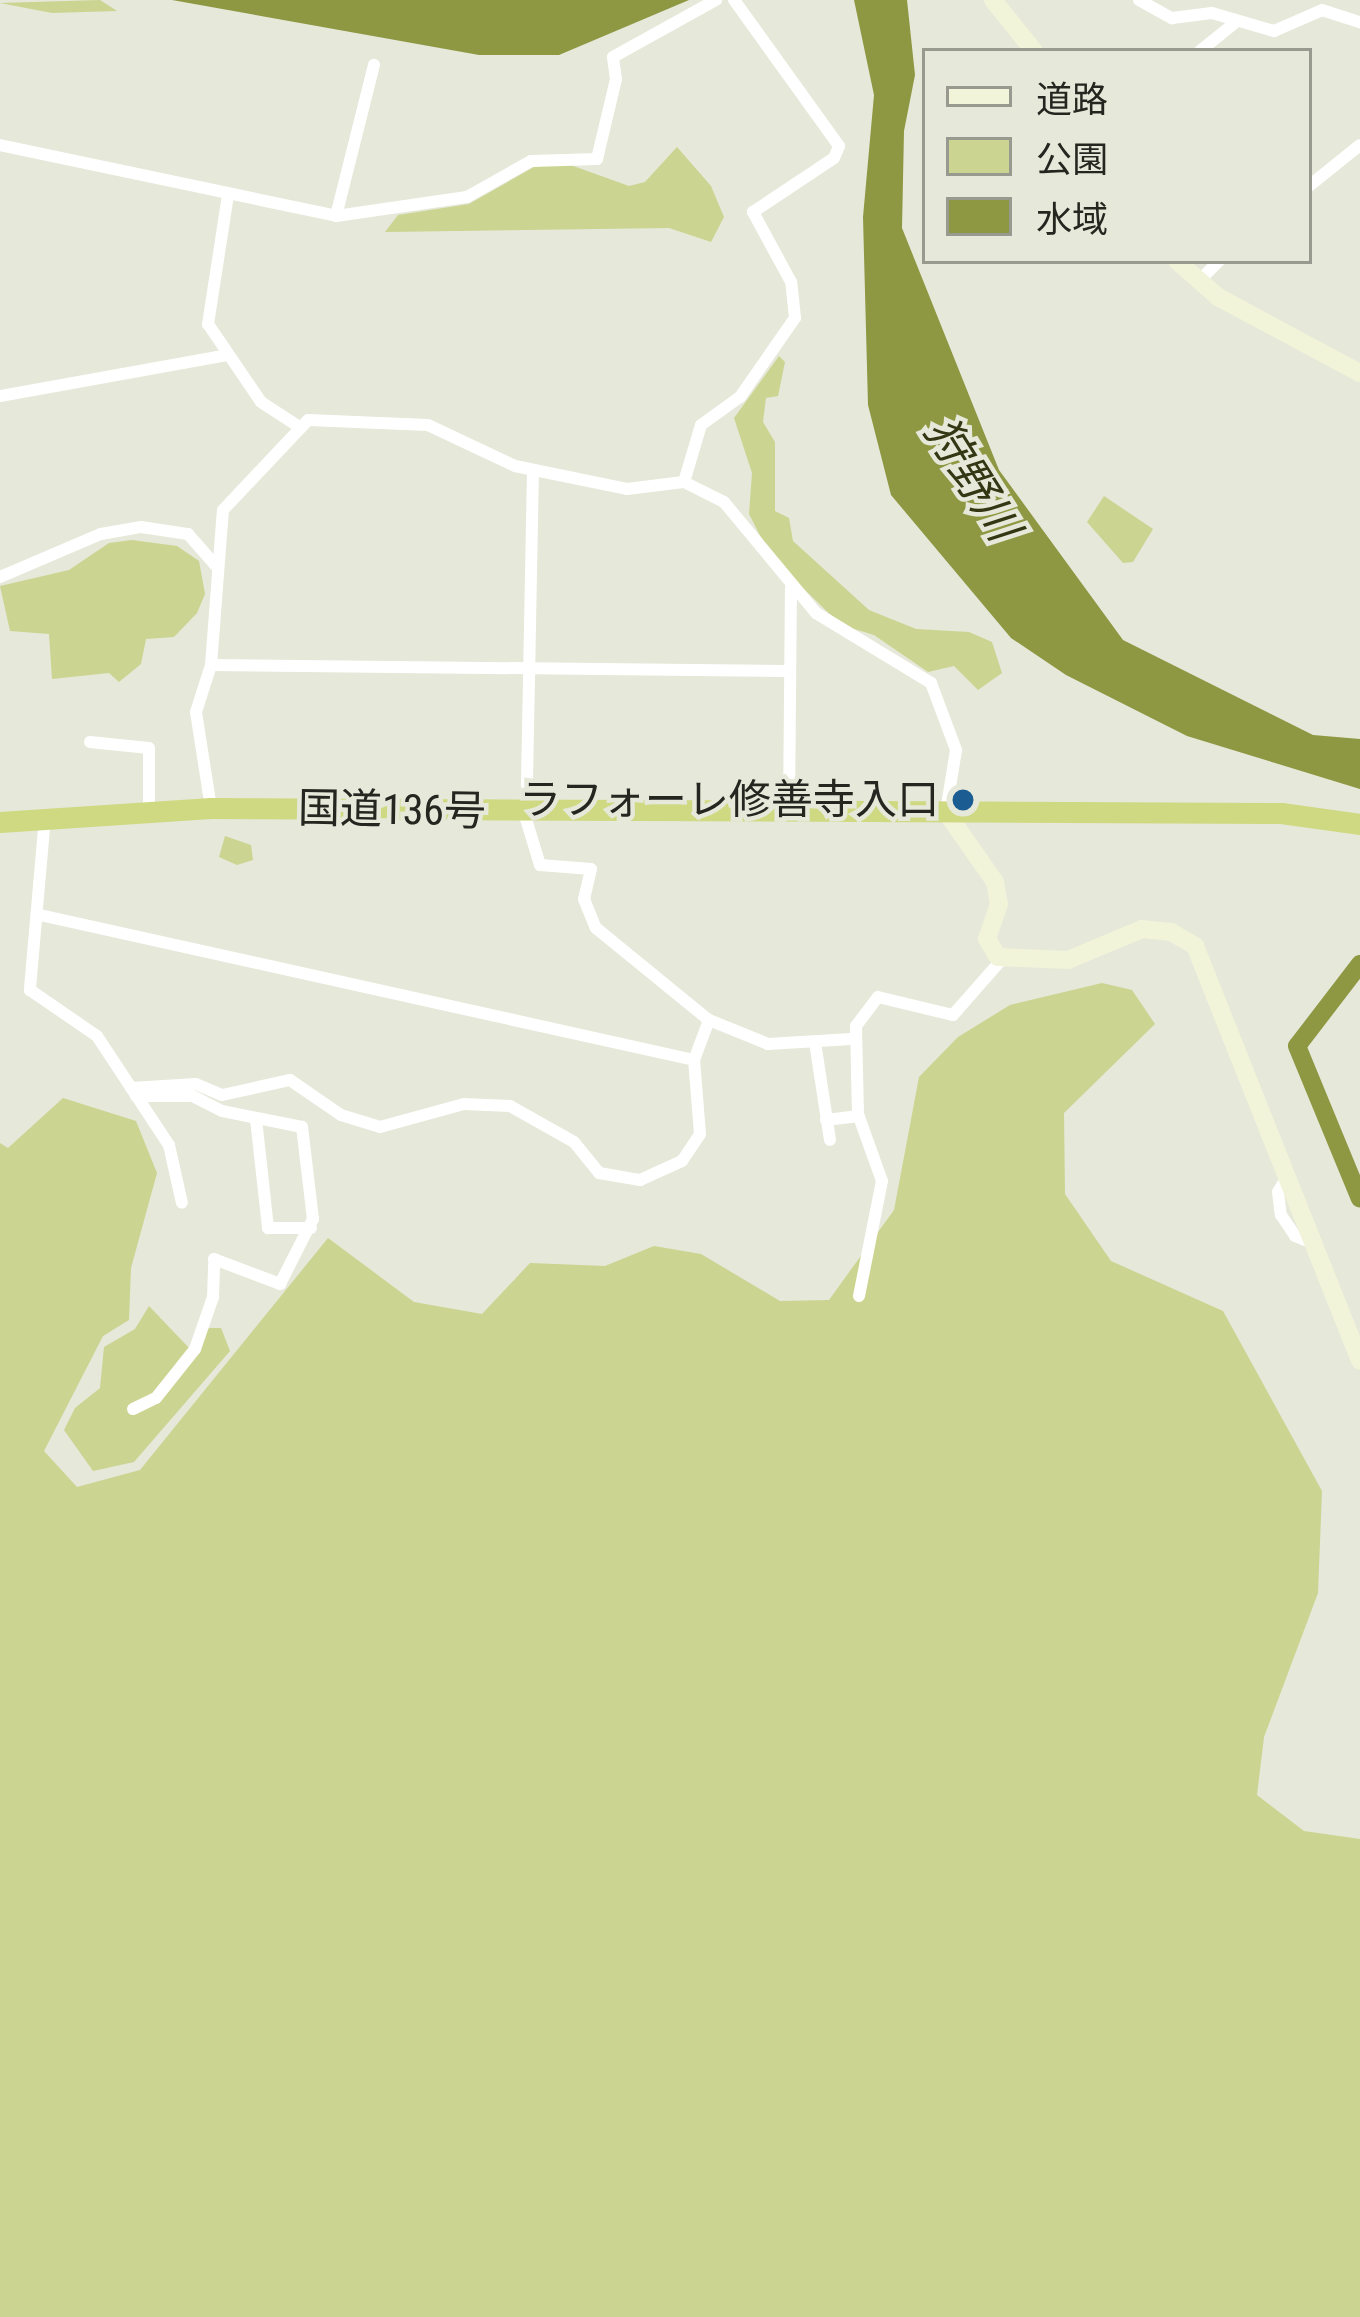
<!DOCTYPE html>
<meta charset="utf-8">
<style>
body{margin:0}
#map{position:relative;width:1360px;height:2317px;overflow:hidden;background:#e6e8d9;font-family:"Roboto Condensed","Noto Sans JP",sans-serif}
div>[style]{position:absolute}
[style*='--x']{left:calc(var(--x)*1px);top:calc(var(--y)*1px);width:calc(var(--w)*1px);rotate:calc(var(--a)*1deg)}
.green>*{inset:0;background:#cbd490}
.water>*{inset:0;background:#8e9741}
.river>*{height:18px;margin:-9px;padding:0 9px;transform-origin:9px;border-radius:9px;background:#8e9741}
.street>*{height:12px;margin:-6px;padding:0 6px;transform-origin:6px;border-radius:6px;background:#fff}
.secondary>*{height:18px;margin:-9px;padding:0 9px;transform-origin:9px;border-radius:9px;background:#f1f4d9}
.highway>*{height:21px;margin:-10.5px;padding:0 10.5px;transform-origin:10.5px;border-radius:10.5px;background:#cfd981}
.dots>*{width:33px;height:33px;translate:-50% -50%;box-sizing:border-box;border:6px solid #e6e8d9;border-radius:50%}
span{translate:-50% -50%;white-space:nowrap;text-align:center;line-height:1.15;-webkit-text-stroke:9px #e6e8d9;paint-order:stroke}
.poi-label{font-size:42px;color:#252620}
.right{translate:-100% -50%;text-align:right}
.street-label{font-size:42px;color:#252620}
.water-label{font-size:45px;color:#343713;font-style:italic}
.legend{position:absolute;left:922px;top:48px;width:390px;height:216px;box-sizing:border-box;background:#e6e8d9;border:3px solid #999a8f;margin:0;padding:15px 21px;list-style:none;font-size:36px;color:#252620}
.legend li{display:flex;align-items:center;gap:24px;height:60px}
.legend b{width:60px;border:3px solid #999a8f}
</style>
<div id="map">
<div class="green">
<i style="clip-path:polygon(100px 0,117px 11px,52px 13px,0 3px)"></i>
<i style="clip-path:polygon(677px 147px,711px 186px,724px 217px,711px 242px,669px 228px,385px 232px,398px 215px,469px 204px,534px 167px,565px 163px,629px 186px,645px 182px)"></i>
<i style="clip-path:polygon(779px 356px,785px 362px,778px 396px,766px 398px,763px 422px,775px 442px,775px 511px,789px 518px,793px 541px,869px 610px,916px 629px,969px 632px,992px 642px,1002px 673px,978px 690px,954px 666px,928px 672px,874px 635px,841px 625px,771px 557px,749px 514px,752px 473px,734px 418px)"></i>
<i style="clip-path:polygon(1104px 496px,1153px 529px,1133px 562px,1123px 563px,1087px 522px)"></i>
<i style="clip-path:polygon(132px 540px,177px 546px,199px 561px,205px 594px,197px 613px,174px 637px,146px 639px,141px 664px,119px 682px,109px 673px,52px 679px,49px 634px,10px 631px,0 586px,69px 570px,109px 543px)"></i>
<i style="clip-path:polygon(225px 836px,251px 845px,253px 860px,237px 865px,219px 857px)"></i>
<i style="clip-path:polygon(1102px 983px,1132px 990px,1155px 1024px,1064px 1113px,1065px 1194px,1111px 1261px,1223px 1311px,1322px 1491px,1318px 1593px,1264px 1737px,1257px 1795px,1304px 1831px,1360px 1839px,1360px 2317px,0 2317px,0 1143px,8px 1148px,63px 1098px,136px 1121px,157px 1173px,131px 1268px,129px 1320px,103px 1336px,44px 1451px,77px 1487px,140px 1470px,328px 1238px,414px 1302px,482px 1314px,530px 1263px,605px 1266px,654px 1246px,701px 1254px,780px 1301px,829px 1300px,894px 1210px,919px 1077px,958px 1037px,1010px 1005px)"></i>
<i style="clip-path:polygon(149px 1306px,190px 1349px,209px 1328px,221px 1328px,230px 1351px,134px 1462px,93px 1471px,64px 1430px,75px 1408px,100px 1388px,104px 1347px,135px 1329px)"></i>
</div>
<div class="water">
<i style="clip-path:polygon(172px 0,689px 0,559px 55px,479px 55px)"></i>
<i style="clip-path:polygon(854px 0,907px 0,915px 75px,904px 131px,902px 228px,999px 470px,1123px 640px,1313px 735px,1360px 739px,1360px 789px,1187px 736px,1066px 675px,1011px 638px,891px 495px,868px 405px,863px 217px,874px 95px)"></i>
</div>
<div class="river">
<i style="--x:1360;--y:964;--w:103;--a:127.5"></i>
<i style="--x:1297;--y:1046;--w:165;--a:67.6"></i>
</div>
<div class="street">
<i style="--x:1139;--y:0;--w:38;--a:29"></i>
<i style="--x:1172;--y:18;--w:40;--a:-7.1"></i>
<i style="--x:1212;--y:13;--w:65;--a:16.2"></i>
<i style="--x:1274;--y:31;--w:52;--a:-23.6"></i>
<i style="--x:1322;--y:10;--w:40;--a:18"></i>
<i style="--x:1200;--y:51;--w:48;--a:-39"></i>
<i style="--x:0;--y:145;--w:343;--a:11.9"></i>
<i style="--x:336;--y:216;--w:132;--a:-8.3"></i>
<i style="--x:467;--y:197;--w:73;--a:-29.4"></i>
<i style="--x:531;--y:161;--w:66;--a:-1.7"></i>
<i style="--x:597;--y:159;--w:82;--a:-76.6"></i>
<i style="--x:616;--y:79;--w:22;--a:-98"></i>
<i style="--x:613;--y:57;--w:118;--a:-29"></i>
<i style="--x:1309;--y:186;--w:65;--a:-38.8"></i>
<i style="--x:228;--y:195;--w:131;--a:98.8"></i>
<i style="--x:208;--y:324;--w:94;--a:55.8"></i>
<i style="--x:261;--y:402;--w:44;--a:33"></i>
<i style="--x:336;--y:216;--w:156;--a:-75.9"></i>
<i style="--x:1198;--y:282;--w:30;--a:-45"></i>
<i style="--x:0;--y:396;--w:232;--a:-10.2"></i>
<i style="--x:533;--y:470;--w:349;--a:91.1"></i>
<i style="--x:526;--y:819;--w:48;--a:73.1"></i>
<i style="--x:540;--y:865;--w:51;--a:4.5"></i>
<i style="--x:591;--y:869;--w:31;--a:103"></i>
<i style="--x:584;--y:899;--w:31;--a:68"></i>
<i style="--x:596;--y:928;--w:146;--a:39.2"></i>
<i style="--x:709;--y:1020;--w:64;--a:22.1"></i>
<i style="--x:768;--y:1044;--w:83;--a:-3.4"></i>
<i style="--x:684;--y:482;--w:59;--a:-73.4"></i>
<i style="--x:701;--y:425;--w:48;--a:-35.7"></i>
<i style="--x:740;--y:397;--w:96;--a:-55.2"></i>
<i style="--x:795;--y:318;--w:36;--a:-96"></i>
<i style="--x:791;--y:282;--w:80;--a:-118.5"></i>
<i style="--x:753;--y:212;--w:97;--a:-33.7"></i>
<i style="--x:834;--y:158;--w:13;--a:-67"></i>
<i style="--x:839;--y:146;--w:180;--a:-125.7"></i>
<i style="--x:0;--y:577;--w:110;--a:-23.1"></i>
<i style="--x:101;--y:534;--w:41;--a:-9.9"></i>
<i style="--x:141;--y:527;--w:48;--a:8.5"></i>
<i style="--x:188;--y:534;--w:44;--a:48.7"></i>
<i style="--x:211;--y:665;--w:577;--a:0.6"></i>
<i style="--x:90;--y:742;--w:59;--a:5.8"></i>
<i style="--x:149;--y:748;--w:61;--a:90"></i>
<i style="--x:211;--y:808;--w:97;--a:-98.9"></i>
<i style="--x:196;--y:712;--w:49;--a:-72.3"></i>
<i style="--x:211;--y:665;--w:155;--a:-85.6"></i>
<i style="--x:223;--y:510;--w:124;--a:-46.6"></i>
<i style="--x:308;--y:420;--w:120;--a:2.4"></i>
<i style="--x:428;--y:425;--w:96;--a:25.2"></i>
<i style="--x:515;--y:466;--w:114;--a:11.6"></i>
<i style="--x:627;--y:489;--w:57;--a:-7"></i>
<i style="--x:684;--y:482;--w:45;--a:26.6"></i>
<i style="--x:724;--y:502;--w:144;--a:50.3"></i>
<i style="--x:816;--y:613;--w:135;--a:31.3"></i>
<i style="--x:931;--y:683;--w:72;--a:69.5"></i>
<i style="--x:956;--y:750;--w:63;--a:99.2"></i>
<i style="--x:789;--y:812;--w:224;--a:-89.5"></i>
<i style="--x:45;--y:817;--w:174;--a:95"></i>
<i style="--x:30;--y:990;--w:81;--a:34.5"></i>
<i style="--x:97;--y:1036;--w:131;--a:56.6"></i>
<i style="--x:169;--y:1145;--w:59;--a:77.4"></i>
<i style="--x:40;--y:915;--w:670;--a:12.5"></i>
<i style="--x:815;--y:1042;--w:99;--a:81.3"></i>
<i style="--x:131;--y:1088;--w:65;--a:-3.5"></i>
<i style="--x:196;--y:1084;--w:28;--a:23"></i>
<i style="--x:222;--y:1095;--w:70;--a:-12.4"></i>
<i style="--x:290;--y:1080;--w:62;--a:34.5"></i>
<i style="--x:341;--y:1115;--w:41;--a:17.1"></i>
<i style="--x:380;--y:1127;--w:87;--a:-15.3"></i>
<i style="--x:464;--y:1104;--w:46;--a:2.5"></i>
<i style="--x:510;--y:1106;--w:73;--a:29.4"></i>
<i style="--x:574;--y:1142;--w:40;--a:51"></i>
<i style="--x:599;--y:1173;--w:42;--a:9.7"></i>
<i style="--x:640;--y:1180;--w:46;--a:-24.3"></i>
<i style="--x:682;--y:1161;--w:32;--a:-56"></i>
<i style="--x:700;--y:1134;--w:74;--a:-94.6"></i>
<i style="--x:694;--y:1060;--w:43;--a:-69.4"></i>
<i style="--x:256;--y:1119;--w:110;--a:83.7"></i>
<i style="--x:268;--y:1228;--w:43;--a:0"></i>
<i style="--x:826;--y:1120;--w:33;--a:-7"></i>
<i style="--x:1287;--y:1177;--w:17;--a:121"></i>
<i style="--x:1278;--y:1192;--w:23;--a:83"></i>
<i style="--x:1281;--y:1215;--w:25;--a:56"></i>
<i style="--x:1295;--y:1236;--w:18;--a:22"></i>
<i style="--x:859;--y:1296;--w:117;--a:-78.7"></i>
<i style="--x:882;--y:1181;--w:71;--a:-109.7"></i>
<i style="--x:858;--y:1114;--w:88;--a:-91.3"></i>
<i style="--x:856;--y:1026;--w:36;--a:-53"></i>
<i style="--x:878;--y:997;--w:77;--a:13.5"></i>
<i style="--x:953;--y:1015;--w:76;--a:-48.7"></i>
<i style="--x:133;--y:1409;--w:25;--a:-26"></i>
<i style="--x:156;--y:1398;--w:63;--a:-51.5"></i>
<i style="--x:195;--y:1349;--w:55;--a:-70.9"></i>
<i style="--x:213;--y:1297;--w:38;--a:-88"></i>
<i style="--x:214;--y:1259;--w:71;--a:20.7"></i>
<i style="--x:280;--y:1284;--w:73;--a:-63.1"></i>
<i style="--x:313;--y:1219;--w:93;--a:-96.8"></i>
<i style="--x:302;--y:1127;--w:82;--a:-168.7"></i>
<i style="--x:222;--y:1111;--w:34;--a:-153"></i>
<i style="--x:192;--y:1096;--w:56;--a:180"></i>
</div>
<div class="secondary">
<i style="--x:993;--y:0;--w:65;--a:51.2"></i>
<i style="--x:1177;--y:261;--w:55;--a:41.3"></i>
<i style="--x:1218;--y:297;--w:161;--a:28.2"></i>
<i style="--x:946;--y:812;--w:85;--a:55"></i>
<i style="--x:995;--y:882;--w:22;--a:80"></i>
<i style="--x:999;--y:904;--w:37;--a:109"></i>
<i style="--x:987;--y:939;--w:21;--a:59"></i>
<i style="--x:998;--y:957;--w:70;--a:2.5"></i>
<i style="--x:1068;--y:960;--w:80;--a:-22.7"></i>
<i style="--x:1142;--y:929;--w:29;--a:6"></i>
<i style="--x:1171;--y:932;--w:28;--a:30"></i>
<i style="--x:1195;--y:946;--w:446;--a:68.3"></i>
</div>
<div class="highway">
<i style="--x:0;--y:822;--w:211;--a:-3.8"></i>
<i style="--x:211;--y:808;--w:1070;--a:0.27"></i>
<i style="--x:1281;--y:813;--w:80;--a:7.9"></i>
</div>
<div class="dots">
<i style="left:963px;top:800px;background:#1b5d92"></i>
</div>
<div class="poi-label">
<span class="right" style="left:939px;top:800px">ラフォーレ修善寺入口</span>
</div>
<div class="street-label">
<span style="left:392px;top:810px;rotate:1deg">国道136号</span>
</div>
<div class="water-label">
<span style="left:972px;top:479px;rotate:58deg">狩野川</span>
</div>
<ul class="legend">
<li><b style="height:15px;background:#f1f4d9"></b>道路</li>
<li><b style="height:33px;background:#cbd490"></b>公園</li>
<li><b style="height:33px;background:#8e9741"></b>水域</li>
</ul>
</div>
